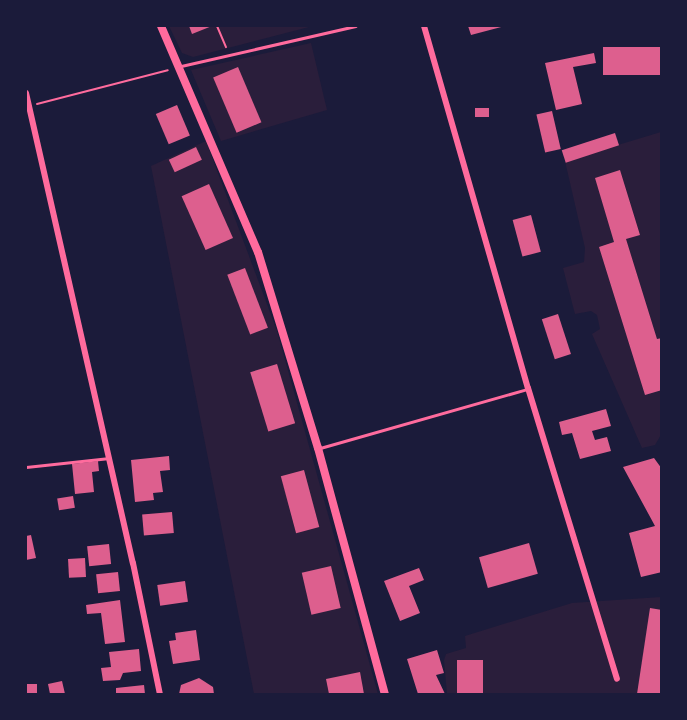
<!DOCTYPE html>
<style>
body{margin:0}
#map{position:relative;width:687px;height:720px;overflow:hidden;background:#1b1b3a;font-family:"Public Sans",sans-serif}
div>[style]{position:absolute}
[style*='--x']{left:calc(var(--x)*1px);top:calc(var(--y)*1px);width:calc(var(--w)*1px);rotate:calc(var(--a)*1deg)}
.green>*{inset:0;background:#2a1e3b}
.building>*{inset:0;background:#dd5f8e;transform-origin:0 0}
.path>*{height:2px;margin:-1px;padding:0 1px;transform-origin:1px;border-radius:1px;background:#ff6b9d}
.service>*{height:3px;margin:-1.5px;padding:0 1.5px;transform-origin:1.5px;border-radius:1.5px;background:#ff6b9d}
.minor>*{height:6px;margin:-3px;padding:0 3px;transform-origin:3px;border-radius:3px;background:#ff6b9d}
.tertiary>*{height:8px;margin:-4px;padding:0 4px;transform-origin:4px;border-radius:4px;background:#ff6b9d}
span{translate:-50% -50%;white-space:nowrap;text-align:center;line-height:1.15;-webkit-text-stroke:5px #1b1b3a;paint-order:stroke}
.frame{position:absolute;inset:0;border:27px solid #1b1b3a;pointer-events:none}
</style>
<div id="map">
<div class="green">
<i style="clip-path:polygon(169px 26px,309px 26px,309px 27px,193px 57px,182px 53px)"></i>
<i style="clip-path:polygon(311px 43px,327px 110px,221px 141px,191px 70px)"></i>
<i style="clip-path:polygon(661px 132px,662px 433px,655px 445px,642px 448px,592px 334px,600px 329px,597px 315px,591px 311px,575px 314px,563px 268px,584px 262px,585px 248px,565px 161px)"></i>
<i style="clip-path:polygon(206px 141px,277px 331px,378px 694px,254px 694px,151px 166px)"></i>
<i style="clip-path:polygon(661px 597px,661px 694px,447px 694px,444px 660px,446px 654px,466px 648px,465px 636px,572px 603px)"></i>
</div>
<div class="building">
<i style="clip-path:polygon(189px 26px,212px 26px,192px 34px)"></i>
<i style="clip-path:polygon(468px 26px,505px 26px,471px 35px)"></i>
<i style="left:662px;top:47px;width:28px;height:59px;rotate:90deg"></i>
<i style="clip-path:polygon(594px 53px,596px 63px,573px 67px,582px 104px,556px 110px,545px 63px)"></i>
<i style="left:238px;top:67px;width:60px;height:27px;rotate:67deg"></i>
<i style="left:177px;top:105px;width:33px;height:23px;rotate:67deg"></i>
<i style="left:475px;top:108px;width:14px;height:9px"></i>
<i style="left:552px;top:111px;width:39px;height:16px;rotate:77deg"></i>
<i style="left:615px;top:133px;width:13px;height:56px;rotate:72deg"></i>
<i style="left:196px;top:147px;width:14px;height:30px;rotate:65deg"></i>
<i style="clip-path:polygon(620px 170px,640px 235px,626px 239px,657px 339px,662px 338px,662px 390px,645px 395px,599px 247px,614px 242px,595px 178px)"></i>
<i style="left:209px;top:184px;width:59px;height:30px;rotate:66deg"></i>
<i style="left:531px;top:215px;width:38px;height:19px;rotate:75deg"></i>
<i style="left:245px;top:268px;width:64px;height:19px;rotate:69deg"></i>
<i style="left:558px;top:314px;width:42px;height:17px;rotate:72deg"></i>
<i style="left:277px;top:364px;width:62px;height:28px;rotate:73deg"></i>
<i style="clip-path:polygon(606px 409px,611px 426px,592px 431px,595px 440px,607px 437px,611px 451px,580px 459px,572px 433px,562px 435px,559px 422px)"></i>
<i style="clip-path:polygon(169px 456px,170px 470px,160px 471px,163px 492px,153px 493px,154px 500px,135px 502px,131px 460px)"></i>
<i style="clip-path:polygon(654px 458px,662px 469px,662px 572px,641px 577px,629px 533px,655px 526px,623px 467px)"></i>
<i style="clip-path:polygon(98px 461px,99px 471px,92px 472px,94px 492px,75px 494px,72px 464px)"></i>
<i style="left:304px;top:470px;width:59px;height:24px;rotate:75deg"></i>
<i style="left:73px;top:496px;width:12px;height:16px;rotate:81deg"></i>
<i style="left:172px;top:512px;width:21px;height:30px;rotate:85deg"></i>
<i style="clip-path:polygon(31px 535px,36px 558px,26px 560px,26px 536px)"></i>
<i style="left:529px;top:543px;width:32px;height:52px;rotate:74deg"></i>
<i style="left:109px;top:544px;width:20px;height:22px;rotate:84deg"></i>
<i style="left:85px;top:558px;width:19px;height:17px;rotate:87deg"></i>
<i style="left:331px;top:566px;width:43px;height:30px;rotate:77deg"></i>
<i style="clip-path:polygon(419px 568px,424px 580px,409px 586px,420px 613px,400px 621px,384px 581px)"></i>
<i style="left:118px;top:572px;width:19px;height:22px;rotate:84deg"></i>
<i style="left:185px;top:581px;width:21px;height:28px;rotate:82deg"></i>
<i style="clip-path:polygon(120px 600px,125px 642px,105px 644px,101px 613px,87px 614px,86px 605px)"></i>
<i style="clip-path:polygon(650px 608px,662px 610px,662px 694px,637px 694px)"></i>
<i style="clip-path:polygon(196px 630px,200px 660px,173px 664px,169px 641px,176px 640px,175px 633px)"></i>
<i style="clip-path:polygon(139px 649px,141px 671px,123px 673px,120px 680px,103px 681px,101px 668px,111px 667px,109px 652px)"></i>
<i style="clip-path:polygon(437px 650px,444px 673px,436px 675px,445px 694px,418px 694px,407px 659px)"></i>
<i style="left:457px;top:660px;width:26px;height:34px"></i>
<i style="clip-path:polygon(360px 672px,364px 694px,329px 694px,326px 679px)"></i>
<i style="clip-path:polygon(199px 678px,213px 687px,214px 694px,179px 694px,181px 685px)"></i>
<i style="clip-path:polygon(62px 681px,65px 694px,50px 694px,48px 684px)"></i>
<i style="left:26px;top:684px;width:11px;height:10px"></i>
<i style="clip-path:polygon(144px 685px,145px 694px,116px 694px,116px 688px)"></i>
</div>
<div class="path">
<i style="--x:217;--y:26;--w:23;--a:67"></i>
<i style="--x:37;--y:104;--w:135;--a:-14.5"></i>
</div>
<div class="service">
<i style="--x:181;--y:66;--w:179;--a:-12.9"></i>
<i style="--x:320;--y:448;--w:215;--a:-15.9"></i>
<i style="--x:26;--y:467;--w:84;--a:-6.1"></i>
</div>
<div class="minor">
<i style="--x:424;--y:26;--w:377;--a:74"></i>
<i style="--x:528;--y:388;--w:304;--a:73"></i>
<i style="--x:26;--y:93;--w:482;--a:77.2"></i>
<i style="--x:133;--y:563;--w:134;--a:78.4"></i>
</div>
<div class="tertiary">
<i style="--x:161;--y:26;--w:246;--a:66.8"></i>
<i style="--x:258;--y:252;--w:205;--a:73"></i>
<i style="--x:318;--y:448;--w:255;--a:74.8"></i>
</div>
<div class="frame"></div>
</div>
